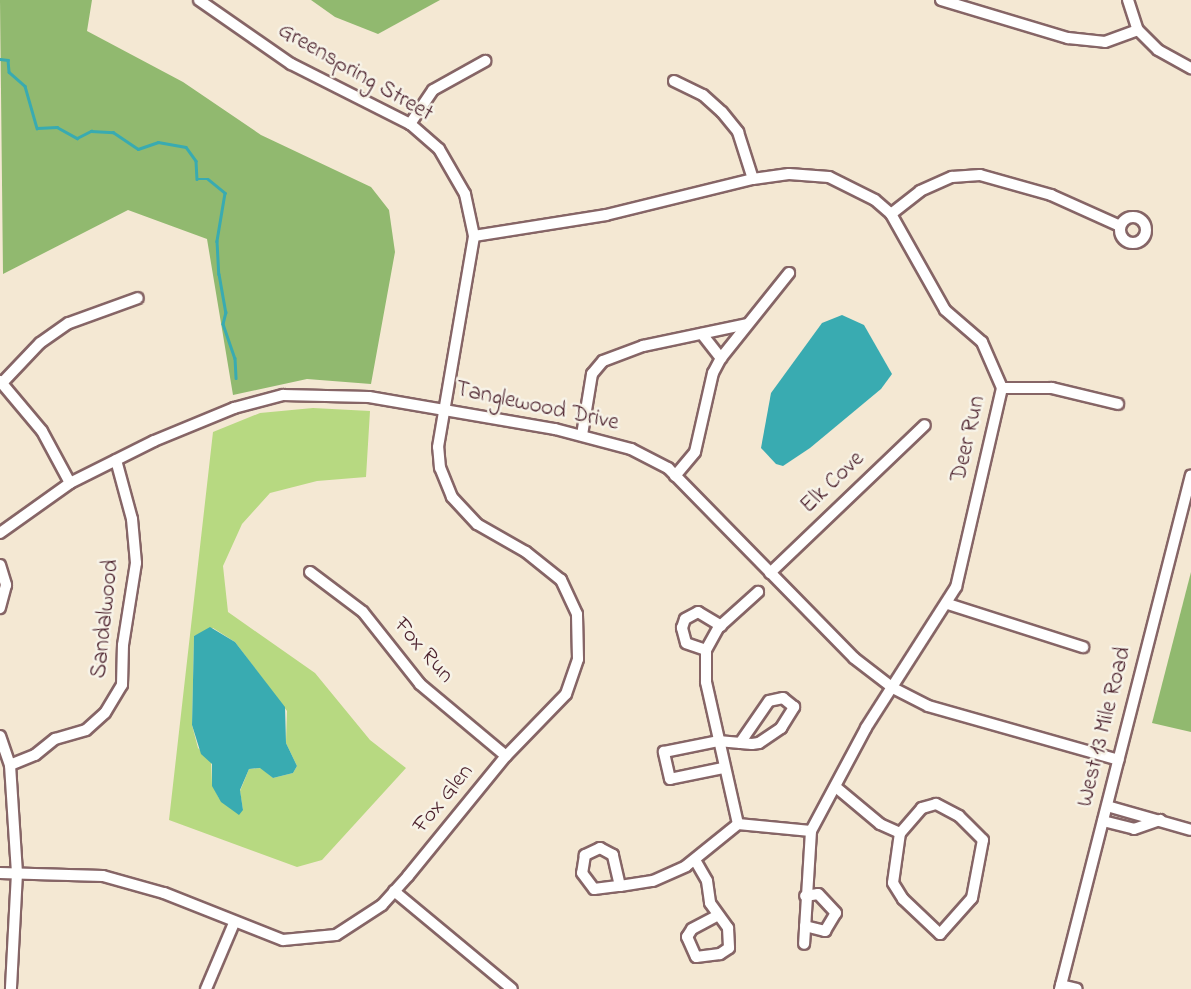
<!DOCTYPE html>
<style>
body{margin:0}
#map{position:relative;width:1191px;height:989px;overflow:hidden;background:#f4e8d3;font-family:"Indie Flower",sans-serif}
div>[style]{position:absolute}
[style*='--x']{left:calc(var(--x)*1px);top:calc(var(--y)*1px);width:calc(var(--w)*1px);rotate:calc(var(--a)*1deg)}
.green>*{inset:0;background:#b7d981}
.forest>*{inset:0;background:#91b96f}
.water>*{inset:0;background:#39abb1}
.stream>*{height:2.5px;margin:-1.25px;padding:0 1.25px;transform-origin:1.25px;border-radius:1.25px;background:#39abb1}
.roads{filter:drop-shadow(2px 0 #866566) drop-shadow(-2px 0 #866566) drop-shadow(0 2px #866566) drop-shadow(0 -2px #866566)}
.minor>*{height:10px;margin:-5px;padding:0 5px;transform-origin:5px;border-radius:5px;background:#fff}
.minor>.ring{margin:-5px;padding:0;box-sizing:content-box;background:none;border:10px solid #fff;border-radius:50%}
span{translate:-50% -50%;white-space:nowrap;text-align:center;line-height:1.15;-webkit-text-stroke:5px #f7f3e8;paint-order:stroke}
.street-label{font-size:23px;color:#4a1f2b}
</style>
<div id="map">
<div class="green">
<i style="clip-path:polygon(evenodd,313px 408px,370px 411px,366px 477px,317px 481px,270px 493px,242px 524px,223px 566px,228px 612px,315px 673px,370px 740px,406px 768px,322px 860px,297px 867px,169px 820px,213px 432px,260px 413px,313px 408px,213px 628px,235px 642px,287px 711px,286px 743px,297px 766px,293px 773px,273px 778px,261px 768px,249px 769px,240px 791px,243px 810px,219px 798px,212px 784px,211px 760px,198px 748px,192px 725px,194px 636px,213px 628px)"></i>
</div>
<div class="forest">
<i style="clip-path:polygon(0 0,92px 0,87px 31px,183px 82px,261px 135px,371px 187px,389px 210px,395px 252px,371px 384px,307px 379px,233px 395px,207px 239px,128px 210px,3px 274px)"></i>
<i style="clip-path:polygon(311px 0,440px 0,378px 34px,335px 17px)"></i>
<i style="clip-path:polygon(1191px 572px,1191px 732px,1152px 723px)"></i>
</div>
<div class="water">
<i style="clip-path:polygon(842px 315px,864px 325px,892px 374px,881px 389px,810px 448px,783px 466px,776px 464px,761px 448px,771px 393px,822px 323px)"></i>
<i style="clip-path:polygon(210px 627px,235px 642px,285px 707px,286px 743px,297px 766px,293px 773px,273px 778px,260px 768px,249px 769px,240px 790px,243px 810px,239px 815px,221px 802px,212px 786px,212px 764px,201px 754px,192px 725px,194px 636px)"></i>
</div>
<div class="stream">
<i style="--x:0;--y:59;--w:8;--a:7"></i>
<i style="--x:8;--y:60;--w:12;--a:85"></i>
<i style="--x:9;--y:72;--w:21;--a:41"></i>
<i style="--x:25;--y:86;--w:44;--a:74.1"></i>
<i style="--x:37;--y:128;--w:20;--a:-3"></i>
<i style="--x:57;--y:127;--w:23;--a:29"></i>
<i style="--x:77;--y:138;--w:16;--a:-27"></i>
<i style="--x:91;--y:131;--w:22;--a:3"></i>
<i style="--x:113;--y:132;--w:30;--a:34"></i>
<i style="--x:138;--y:149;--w:21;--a:-19"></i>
<i style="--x:158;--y:142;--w:28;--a:10"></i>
<i style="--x:186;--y:147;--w:17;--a:54"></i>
<i style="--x:196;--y:161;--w:18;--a:87"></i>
<i style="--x:197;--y:179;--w:11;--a:0"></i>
<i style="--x:208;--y:179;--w:22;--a:39"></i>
<i style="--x:225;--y:193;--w:49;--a:99.5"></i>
<i style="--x:217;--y:241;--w:33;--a:87"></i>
<i style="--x:219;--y:274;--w:39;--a:80"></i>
<i style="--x:226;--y:312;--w:12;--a:104"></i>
<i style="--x:223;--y:324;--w:36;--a:71"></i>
<i style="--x:235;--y:358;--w:20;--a:87"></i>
</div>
<div class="roads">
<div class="minor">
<i style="--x:941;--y:0;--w:133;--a:16.7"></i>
<i style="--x:1068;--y:38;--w:37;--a:6"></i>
<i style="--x:1105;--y:42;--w:35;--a:-20"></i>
<i style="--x:1128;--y:0;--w:32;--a:72"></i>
<i style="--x:1138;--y:30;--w:28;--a:45"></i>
<i style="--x:1158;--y:50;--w:38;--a:29"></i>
<i style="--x:674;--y:81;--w:32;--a:26"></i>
<i style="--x:703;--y:95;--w:25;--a:42"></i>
<i style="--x:722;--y:112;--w:26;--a:51"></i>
<i style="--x:738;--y:132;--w:49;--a:72.3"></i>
<i style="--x:410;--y:124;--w:41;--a:-55.9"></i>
<i style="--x:433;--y:90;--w:60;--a:-29.1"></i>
<i style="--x:891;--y:214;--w:37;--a:-38"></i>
<i style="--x:920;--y:191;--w:35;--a:-24"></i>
<i style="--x:952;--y:177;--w:28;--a:-4"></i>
<i style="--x:980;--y:175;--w:74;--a:15.7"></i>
<i style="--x:1051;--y:195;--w:76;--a:24.2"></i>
<i class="ring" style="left:1120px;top:217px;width:16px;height:16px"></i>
<i style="--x:474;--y:236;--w:134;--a:-9"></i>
<i style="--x:606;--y:215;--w:151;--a:-13.8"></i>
<i style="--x:753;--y:179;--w:36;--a:-8"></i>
<i style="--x:789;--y:174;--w:40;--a:4.3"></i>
<i style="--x:829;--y:177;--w:51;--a:26.6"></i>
<i style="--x:875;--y:200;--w:21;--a:41"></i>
<i style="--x:891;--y:214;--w:110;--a:60.6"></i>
<i style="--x:945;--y:310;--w:49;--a:40.9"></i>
<i style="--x:982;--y:342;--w:50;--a:66.5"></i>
<i style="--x:1002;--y:388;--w:204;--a:103"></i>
<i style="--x:956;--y:587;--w:167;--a:122.6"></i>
<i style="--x:866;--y:728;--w:117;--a:118.1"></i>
<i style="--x:811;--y:831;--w:113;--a:93.5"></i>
<i style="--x:702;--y:334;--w:31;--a:52"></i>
<i style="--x:0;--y:381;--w:65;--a:50"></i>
<i style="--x:42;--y:431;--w:59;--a:61.7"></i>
<i style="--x:2;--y:383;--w:55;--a:-46.5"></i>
<i style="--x:40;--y:343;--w:35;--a:-35"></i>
<i style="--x:69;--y:323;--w:73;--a:-19.9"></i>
<i style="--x:1002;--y:388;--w:50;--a:0"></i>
<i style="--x:1052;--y:388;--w:68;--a:13.6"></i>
<i style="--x:582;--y:435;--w:62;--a:-80.7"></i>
<i style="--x:592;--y:374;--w:17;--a:-50"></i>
<i style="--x:603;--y:361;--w:43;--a:-20.6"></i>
<i style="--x:643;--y:346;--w:106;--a:-11.9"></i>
<i style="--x:675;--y:476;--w:31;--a:-50"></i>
<i style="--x:695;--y:452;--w:81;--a:-77.2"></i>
<i style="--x:713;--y:373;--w:17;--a:-62"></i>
<i style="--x:721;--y:358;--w:109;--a:-51.3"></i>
<i style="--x:0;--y:533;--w:86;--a:-35.5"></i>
<i style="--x:70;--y:483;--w:94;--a:-26.6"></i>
<i style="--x:154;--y:441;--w:87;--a:-22.4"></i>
<i style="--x:234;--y:408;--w:51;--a:-14.9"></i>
<i style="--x:283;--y:395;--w:86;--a:1.3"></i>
<i style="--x:369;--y:397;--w:189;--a:9.8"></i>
<i style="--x:555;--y:429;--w:79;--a:14.7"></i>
<i style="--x:631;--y:449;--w:42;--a:27.2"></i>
<i style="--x:668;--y:468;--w:266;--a:45.6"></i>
<i style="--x:854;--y:658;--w:49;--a:37.6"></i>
<i style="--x:893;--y:688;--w:39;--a:27"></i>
<i style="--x:928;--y:706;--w:198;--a:15.8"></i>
<i style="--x:0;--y:565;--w:21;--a:73"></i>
<i style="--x:6;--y:585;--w:24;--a:105"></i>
<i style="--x:310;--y:572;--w:66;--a:37"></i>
<i style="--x:363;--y:612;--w:92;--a:51.6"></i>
<i style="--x:420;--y:684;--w:112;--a:39.9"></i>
<i style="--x:770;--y:573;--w:214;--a:-43.7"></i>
<i style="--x:948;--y:604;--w:142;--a:17.7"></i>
<i style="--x:706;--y:650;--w:21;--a:-161"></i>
<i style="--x:686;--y:643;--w:16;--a:-105"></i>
<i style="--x:682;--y:628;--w:9;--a:-72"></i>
<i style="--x:685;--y:619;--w:15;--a:-28"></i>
<i style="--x:698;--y:612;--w:27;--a:31"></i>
<i style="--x:0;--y:736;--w:31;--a:71"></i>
<i style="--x:10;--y:765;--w:108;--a:86.3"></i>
<i style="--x:17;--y:873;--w:116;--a:93"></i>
<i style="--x:10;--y:765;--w:27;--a:-22"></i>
<i style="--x:35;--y:755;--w:26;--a:-39"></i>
<i style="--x:55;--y:739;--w:32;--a:-16"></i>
<i style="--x:86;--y:730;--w:25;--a:-42"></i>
<i style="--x:105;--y:713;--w:33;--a:-59"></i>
<i style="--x:122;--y:685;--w:40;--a:-88.6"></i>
<i style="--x:123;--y:645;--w:83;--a:-81"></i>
<i style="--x:136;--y:563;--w:44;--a:-95.2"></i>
<i style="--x:132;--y:519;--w:61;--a:-105.2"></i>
<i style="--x:723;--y:768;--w:54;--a:168.3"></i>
<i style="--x:670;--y:779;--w:28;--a:-103"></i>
<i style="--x:664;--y:752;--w:55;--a:-11.5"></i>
<i style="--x:718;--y:741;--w:34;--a:5"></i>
<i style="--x:752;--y:744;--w:7;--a:-8"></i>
<i style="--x:759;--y:743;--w:27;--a:-34"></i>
<i style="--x:781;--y:728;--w:25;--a:-58"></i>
<i style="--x:794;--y:707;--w:14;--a:-141"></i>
<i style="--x:783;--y:698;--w:14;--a:168"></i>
<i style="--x:769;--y:701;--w:51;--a:124.6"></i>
<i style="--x:837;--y:788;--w:56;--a:39.9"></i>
<i style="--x:880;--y:824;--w:22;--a:24"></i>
<i style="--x:900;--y:833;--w:50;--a:98"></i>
<i style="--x:893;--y:883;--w:19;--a:58"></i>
<i style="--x:903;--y:899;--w:51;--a:43.4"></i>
<i style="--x:940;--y:934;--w:48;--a:-48.4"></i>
<i style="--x:972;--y:898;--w:59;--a:-79.3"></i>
<i style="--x:983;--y:840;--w:34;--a:-135"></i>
<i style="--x:959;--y:816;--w:26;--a:-152"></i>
<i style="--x:936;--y:804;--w:15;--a:164"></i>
<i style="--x:922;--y:808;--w:33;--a:131"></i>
<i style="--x:1107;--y:806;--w:87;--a:15.9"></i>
<i style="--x:1103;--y:821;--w:32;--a:14"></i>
<i style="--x:1134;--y:829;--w:28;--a:-19"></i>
<i style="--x:738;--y:824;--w:146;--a:-102.7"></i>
<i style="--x:706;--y:682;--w:32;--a:-90"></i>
<i style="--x:706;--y:650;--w:25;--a:-61"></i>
<i style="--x:718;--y:628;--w:54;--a:-42"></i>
<i style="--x:695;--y:860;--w:24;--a:60"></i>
<i style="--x:707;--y:881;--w:22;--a:82"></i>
<i style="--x:710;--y:903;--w:31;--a:54"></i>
<i style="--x:728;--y:928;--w:20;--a:87"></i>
<i style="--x:729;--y:948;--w:11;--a:146"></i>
<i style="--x:720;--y:954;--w:24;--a:173"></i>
<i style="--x:696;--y:957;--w:22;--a:-114"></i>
<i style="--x:687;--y:937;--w:9;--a:-58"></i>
<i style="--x:692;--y:929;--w:27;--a:-28"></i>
<i style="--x:0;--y:873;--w:103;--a:1.7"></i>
<i style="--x:103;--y:876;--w:63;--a:15.6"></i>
<i style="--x:164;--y:893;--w:128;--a:21.6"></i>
<i style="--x:283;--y:940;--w:53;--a:-5.4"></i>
<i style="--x:336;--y:935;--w:55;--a:-33.1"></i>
<i style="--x:382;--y:905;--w:39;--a:-48"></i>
<i style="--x:408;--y:876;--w:155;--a:-50.8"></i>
<i style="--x:506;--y:756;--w:86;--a:-45.9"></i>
<i style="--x:566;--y:694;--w:37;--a:-71"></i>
<i style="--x:578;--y:659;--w:45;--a:-91.3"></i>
<i style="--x:577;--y:614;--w:38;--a:-115"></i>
<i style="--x:561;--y:580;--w:45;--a:-141.3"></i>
<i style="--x:526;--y:552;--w:56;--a:-150.3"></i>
<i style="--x:477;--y:524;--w:37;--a:-133"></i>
<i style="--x:452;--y:497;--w:31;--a:-112"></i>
<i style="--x:440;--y:468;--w:21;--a:-95"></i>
<i style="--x:438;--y:447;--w:214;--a:-80.3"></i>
<i style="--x:474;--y:236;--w:43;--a:-102.1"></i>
<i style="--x:465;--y:194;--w:52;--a:-120"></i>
<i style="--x:439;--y:149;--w:38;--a:-139"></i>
<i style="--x:410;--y:124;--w:133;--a:-153.2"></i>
<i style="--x:291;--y:64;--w:112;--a:-145.2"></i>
<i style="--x:620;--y:886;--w:32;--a:-103"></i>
<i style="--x:613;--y:855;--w:15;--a:-152"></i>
<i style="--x:600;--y:848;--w:17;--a:155"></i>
<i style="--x:585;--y:855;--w:18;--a:99"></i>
<i style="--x:582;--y:873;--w:20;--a:53"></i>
<i style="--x:594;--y:889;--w:26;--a:-7"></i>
<i style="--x:620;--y:886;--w:33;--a:-9"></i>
<i style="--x:653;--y:881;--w:36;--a:-24"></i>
<i style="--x:686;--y:866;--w:67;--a:-38.9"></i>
<i style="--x:738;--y:824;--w:73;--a:5.5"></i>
<i style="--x:394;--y:891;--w:153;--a:39.7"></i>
<i style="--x:805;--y:926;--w:21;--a:14"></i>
<i style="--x:825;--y:931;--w:21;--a:-59"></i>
<i style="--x:836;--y:913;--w:26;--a:-133"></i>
<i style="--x:818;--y:894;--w:13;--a:171"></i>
<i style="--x:1061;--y:985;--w:16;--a:14"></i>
<i style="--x:206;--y:989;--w:72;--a:-67"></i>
<i style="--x:1060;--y:989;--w:530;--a:-75.7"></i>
</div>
</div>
<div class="street-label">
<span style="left:355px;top:73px;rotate:30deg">Greenspring Street</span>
<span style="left:537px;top:407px;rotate:12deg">Tanglewood Drive</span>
<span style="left:969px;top:439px;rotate:-77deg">Deer Run</span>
<span style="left:833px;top:483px;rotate:-44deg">Elk Cove</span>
<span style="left:106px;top:619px;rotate:-84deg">Sandalwood</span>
<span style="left:423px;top:651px;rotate:49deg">Fox Run</span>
<span style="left:1105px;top:727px;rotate:-76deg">West 13 Mile Road</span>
<span style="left:444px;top:799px;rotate:-51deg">Fox Glen</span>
</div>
</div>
